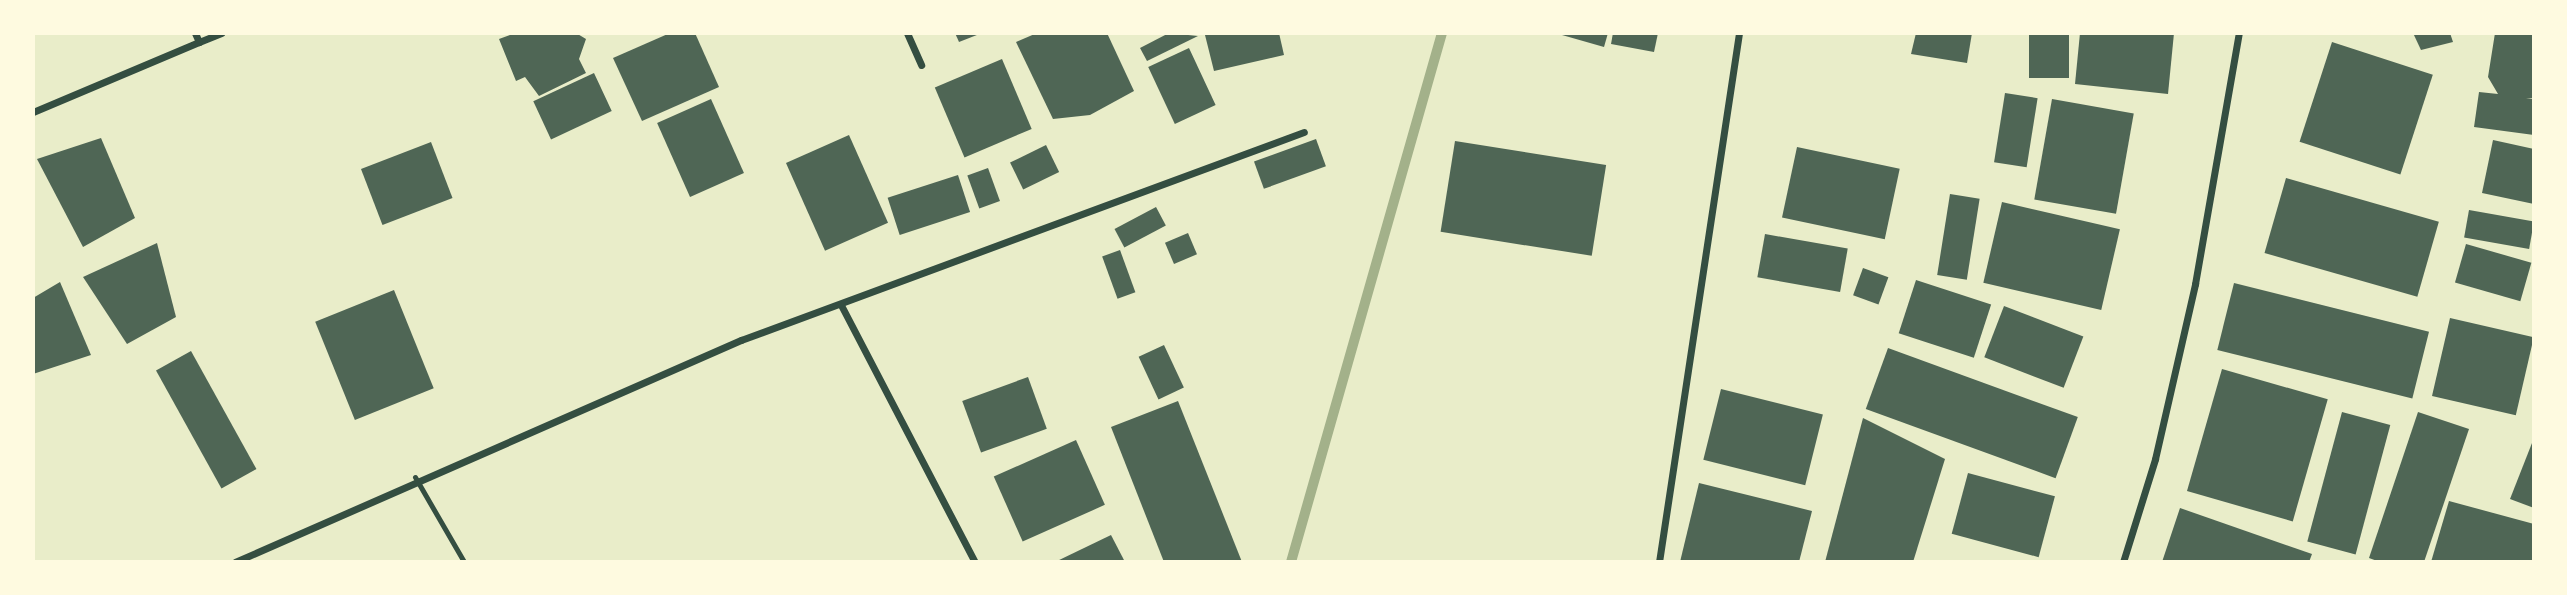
<!DOCTYPE html>
<style>
body{margin:0}
#map{position:relative;width:2567px;height:595px;overflow:hidden;background:#e9edc9;font-family:"Public Sans",sans-serif}
div>[style]{position:absolute}
[style*='--x']{left:calc(var(--x)*1px);top:calc(var(--y)*1px);width:calc(var(--w)*1px);rotate:calc(var(--a)*1deg)}
.stream>*{height:10px;margin:-5px;padding:0 5px;transform-origin:5px;border-radius:5px;background:#a3b18a}
.building>*{inset:0;background:#4f6655;transform-origin:0 0}
.service>*{height:5px;margin:-2.5px;padding:0 2.5px;transform-origin:2.5px;border-radius:2.5px;background:#344e41}
.minor>*{height:7px;margin:-3.5px;padding:0 3.5px;transform-origin:3.5px;border-radius:3.5px;background:#344e41}
span{translate:-50% -50%;white-space:nowrap;text-align:center;line-height:1.15;-webkit-text-stroke:6px #fefae0;paint-order:stroke}
.frame{position:absolute;inset:0;border:35px solid #fefae0;pointer-events:none}
</style>
<div id="map">
<div class="stream">
<i style="--x:1291;--y:562;--w:550;--a:-74.07"></i>
</div>
<div class="building">
<i style="clip-path:polygon(515px 33px,576px 33px,586px 39px,579px 59px,586px 73px,539px 96px,525px 77px,516px 81px,499px 39px)"></i>
<i style="clip-path:polygon(670px 33px,695px 33px,719px 87px,642px 121px,613px 58px)"></i>
<i style="clip-path:polygon(955px 33px,982px 33px,959px 42px)"></i>
<i style="clip-path:polygon(1037px 33px,1107px 33px,1134px 91px,1090px 115px,1053px 119px,1016px 42px)"></i>
<i style="clip-path:polygon(1169px 33px,1198px 36px,1147px 61px,1140px 48px)"></i>
<i style="clip-path:polygon(1279px 33px,1284px 55px,1214px 71px,1205px 35px)"></i>
<i style="clip-path:polygon(1555px 33px,1608px 33px,1604px 47px)"></i>
<i style="clip-path:polygon(1613px 33px,1658px 33px,1654px 52px,1611px 44px)"></i>
<i style="clip-path:polygon(1916px 33px,1972px 33px,1967px 63px,1911px 54px)"></i>
<i style="left:2029px;top:33px;width:40px;height:45px"></i>
<i style="clip-path:polygon(2080px 33px,2174px 33px,2168px 94px,2075px 84px)"></i>
<i style="clip-path:polygon(2413px 33px,2450px 33px,2453px 42px,2421px 50px)"></i>
<i style="clip-path:polygon(2495px 33px,2534px 33px,2534px 98px,2526px 98px,2534px 99px,2534px 135px,2474px 127px,2479px 92px,2498px 94px,2488px 77px)"></i>
<i style="left:2332px;top:42px;width:106px;height:105px;rotate:18deg"></i>
<i style="left:1189px;top:48px;width:63px;height:45px;rotate:65deg"></i>
<i style="left:1002px;top:59px;width:76px;height:73px;rotate:67deg"></i>
<i style="left:594px;top:73px;width:42px;height:67px;rotate:65deg"></i>
<i style="left:2005px;top:93px;width:33px;height:70px;rotate:9deg"></i>
<i style="left:711px;top:99px;width:81px;height:59px;rotate:66deg"></i>
<i style="left:2052px;top:99px;width:83px;height:102px;rotate:10deg"></i>
<i style="left:849px;top:135px;width:96px;height:69px;rotate:66deg"></i>
<i style="clip-path:polygon(101px 138px,135px 218px,83px 247px,37px 159px)"></i>
<i style="left:1316px;top:139px;width:29px;height:66px;rotate:70deg"></i>
<i style="clip-path:polygon(2493px 140px,2534px 149px,2534px 204px,2482px 193px)"></i>
<i style="left:1455px;top:141px;width:153px;height:92px;rotate:9deg"></i>
<i style="left:431px;top:142px;width:60px;height:75px;rotate:69deg"></i>
<i style="left:1046px;top:145px;width:30px;height:40px;rotate:64deg"></i>
<i style="left:1797px;top:147px;width:105px;height:72px;rotate:12deg"></i>
<i style="left:988px;top:168px;width:35px;height:22px;rotate:70deg"></i>
<i style="left:958px;top:175px;width:39px;height:74px;rotate:72deg"></i>
<i style="left:2286px;top:178px;width:159px;height:78px;rotate:16deg"></i>
<i style="left:1950px;top:194px;width:30px;height:82px;rotate:9deg"></i>
<i style="left:2002px;top:202px;width:121px;height:83px;rotate:13deg"></i>
<i style="left:1156px;top:207px;width:21px;height:47px;rotate:62deg"></i>
<i style="left:2469px;top:210px;width:66px;height:28px;rotate:10deg"></i>
<i style="left:1188px;top:233px;width:23px;height:25px;rotate:67deg"></i>
<i style="left:1765px;top:234px;width:84px;height:44px;rotate:10deg"></i>
<i style="clip-path:polygon(157px 243px,176px 317px,127px 344px,83px 277px)"></i>
<i style="left:2466px;top:244px;width:68px;height:40px;rotate:16deg"></i>
<i style="left:1120px;top:250px;width:45px;height:19px;rotate:70deg"></i>
<i style="left:1863px;top:268px;width:27px;height:29px;rotate:20deg"></i>
<i style="left:1916px;top:280px;width:79px;height:56px;rotate:18deg"></i>
<i style="clip-path:polygon(60px 282px,91px 355px,33px 374px,33px 298px)"></i>
<i style="left:2234px;top:283px;width:201px;height:69px;rotate:14deg"></i>
<i style="left:394px;top:290px;width:106px;height:85px;rotate:68deg"></i>
<i style="left:2004px;top:306px;width:85px;height:55px;rotate:21deg"></i>
<i style="left:2450px;top:318px;width:86px;height:80px;rotate:13deg"></i>
<i style="left:1164px;top:345px;width:47px;height:28px;rotate:65deg"></i>
<i style="left:1888px;top:348px;width:202px;height:65px;rotate:20deg"></i>
<i style="left:191px;top:351px;width:135px;height:40px;rotate:61deg"></i>
<i style="left:2222px;top:369px;width:110px;height:127px;rotate:16deg"></i>
<i style="left:1028px;top:377px;width:55px;height:70px;rotate:70deg"></i>
<i style="left:1721px;top:389px;width:105px;height:73px;rotate:14deg"></i>
<i style="clip-path:polygon(1178px 401px,1242px 562px,1164px 562px,1111px 427px)"></i>
<i style="left:2342px;top:412px;width:50px;height:134px;rotate:15deg"></i>
<i style="clip-path:polygon(2418px 412px,2469px 429px,2424px 562px,2380px 562px,2369px 558px)"></i>
<i style="clip-path:polygon(1863px 418px,1945px 459px,1913px 562px,1825px 562px)"></i>
<i style="left:1076px;top:440px;width:71px;height:90px;rotate:66deg"></i>
<i style="clip-path:polygon(2532px 443px,2534px 443px,2534px 508px,2510px 499px)"></i>
<i style="left:1968px;top:473px;width:90px;height:63px;rotate:15deg"></i>
<i style="clip-path:polygon(1699px 483px,1812px 511px,1799px 562px,1680px 562px)"></i>
<i style="clip-path:polygon(2449px 501px,2534px 524px,2534px 562px,2431px 562px)"></i>
<i style="clip-path:polygon(2180px 508px,2312px 554px,2309px 562px,2162px 562px)"></i>
<i style="clip-path:polygon(1111px 535px,1125px 562px,1055px 562px)"></i>
</div>
<div class="service">
<i style="--x:415;--y:477;--w:98;--a:60"></i>
</div>
<div class="minor">
<i style="--x:195;--y:33;--w:10;--a:66"></i>
<i style="--x:199;--y:42;--w:24;--a:-22"></i>
<i style="--x:907;--y:33;--w:35;--a:66"></i>
<i style="--x:33;--y:112;--w:180;--a:-22.9"></i>
<i style="--x:841;--y:305;--w:290;--a:62.5"></i>
<i style="--x:235;--y:562;--w:553;--a:-23.69"></i>
<i style="--x:741;--y:340;--w:600;--a:-20.28"></i>
<i style="--x:1659;--y:562;--w:535;--a:-81.4"></i>
<i style="--x:2123;--y:562;--w:108;--a:-72.7"></i>
<i style="--x:2155;--y:459;--w:180;--a:-77.1"></i>
<i style="--x:2195;--y:284;--w:255;--a:-80.1"></i>
</div>
<div class="frame"></div>
</div>
